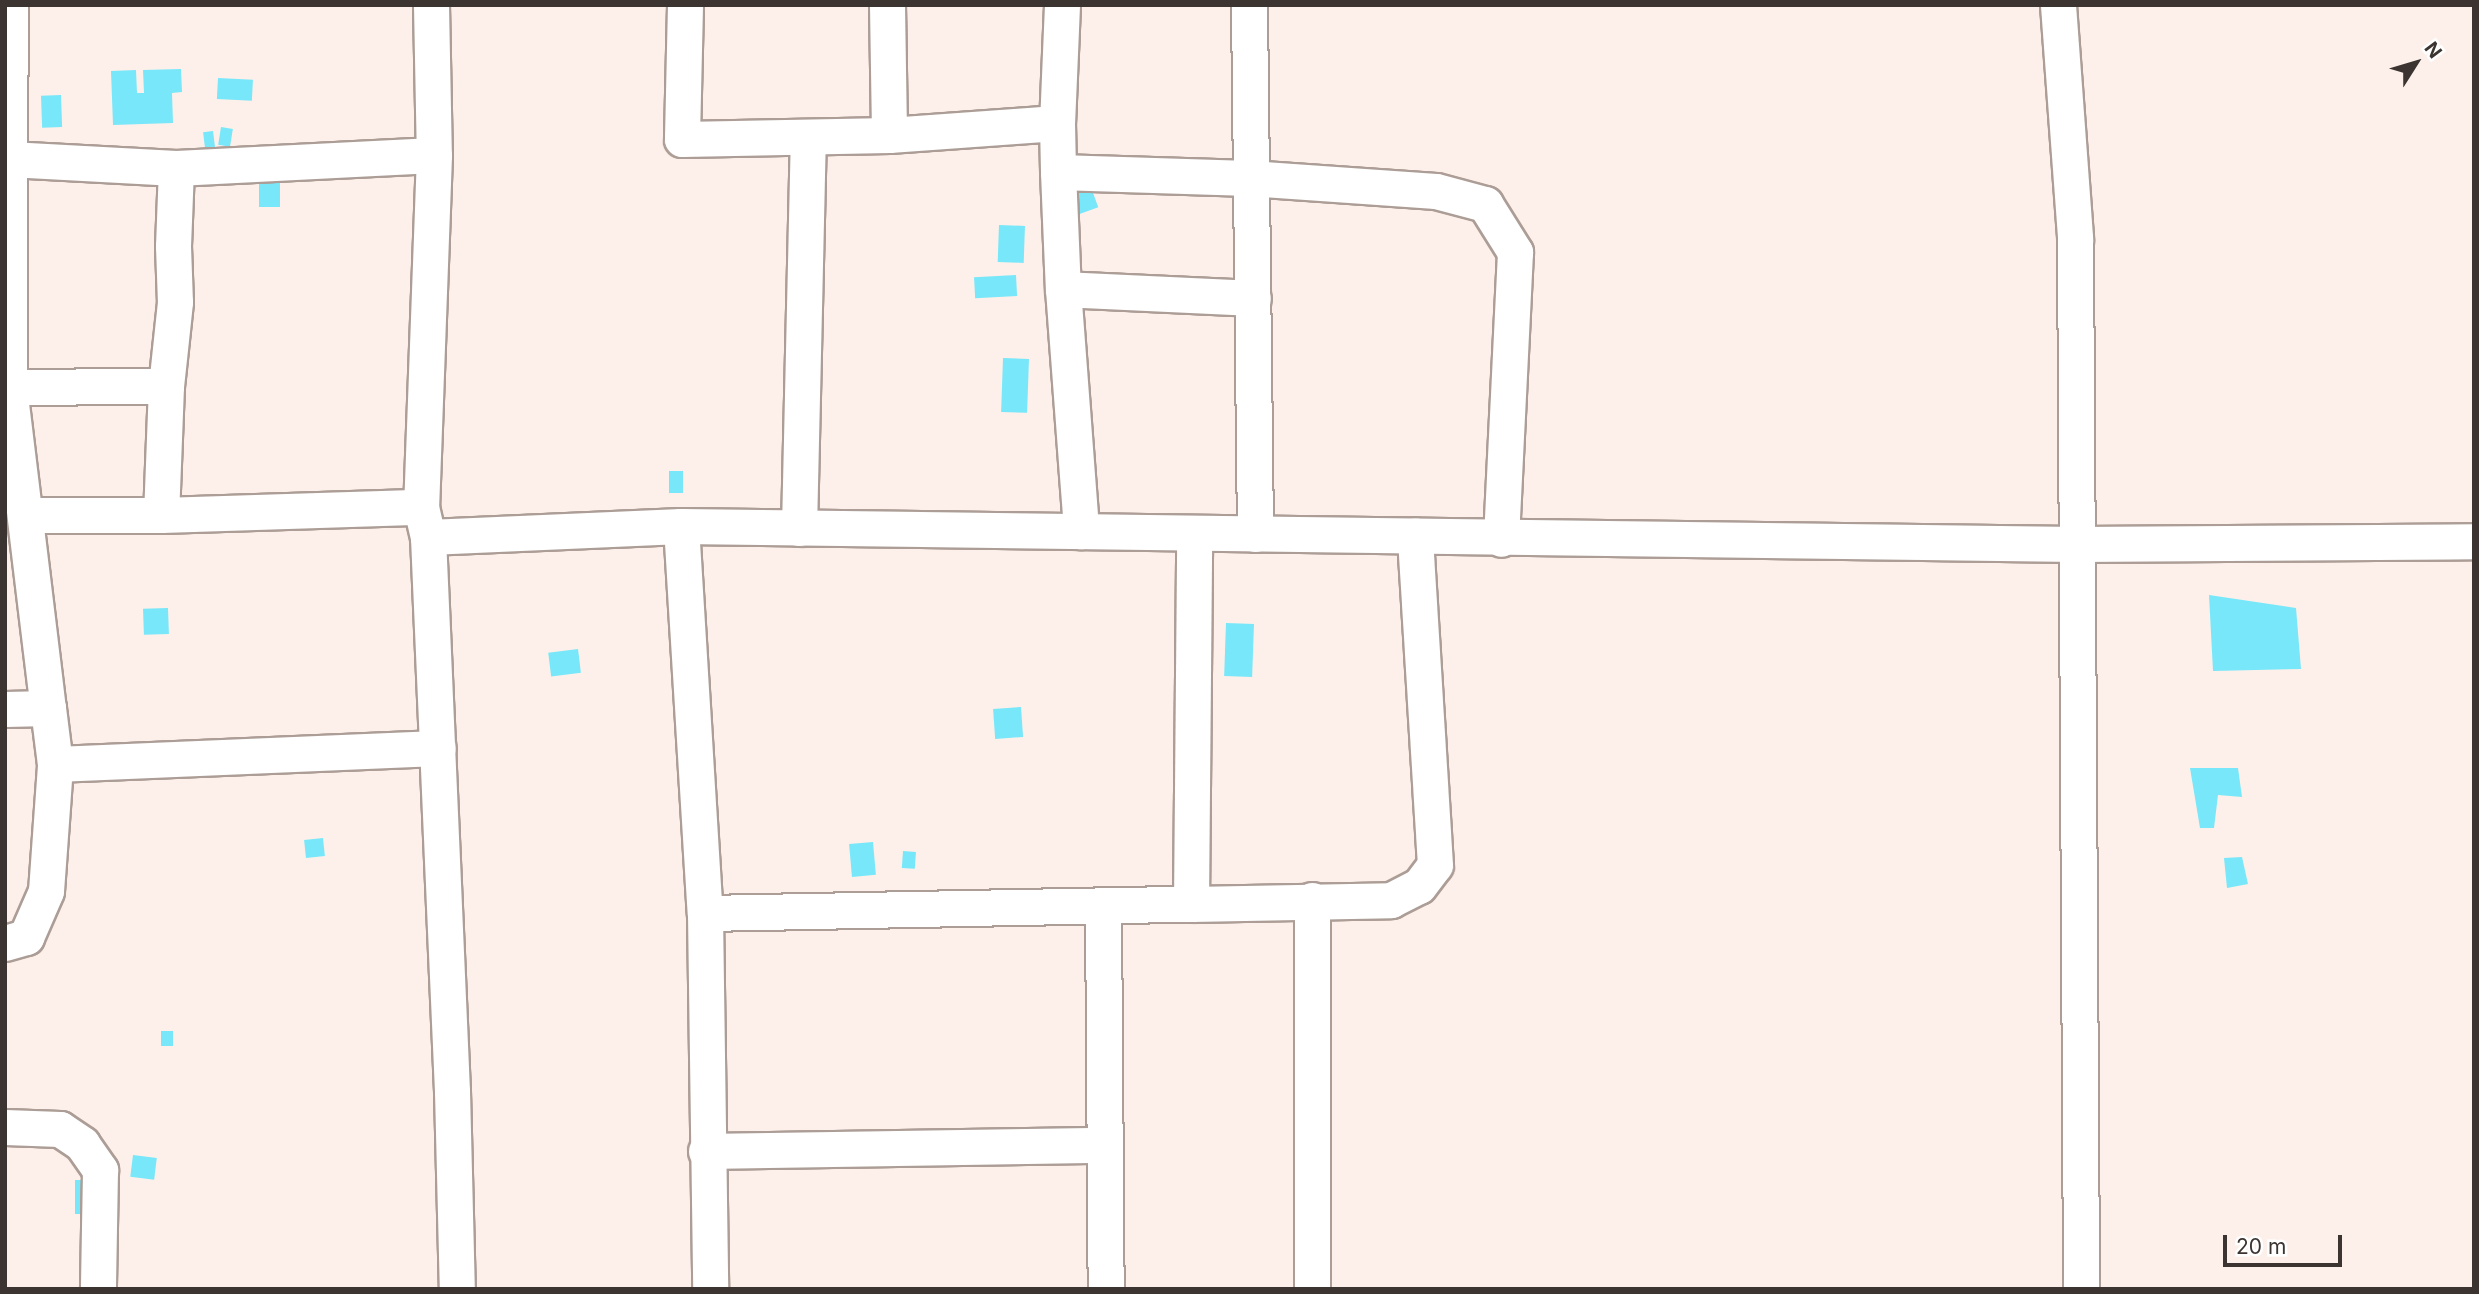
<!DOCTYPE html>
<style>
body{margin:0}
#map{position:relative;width:2479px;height:1294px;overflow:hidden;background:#fdf0ea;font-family:Inter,sans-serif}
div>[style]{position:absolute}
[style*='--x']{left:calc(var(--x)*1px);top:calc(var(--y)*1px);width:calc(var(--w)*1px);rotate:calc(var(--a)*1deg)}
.building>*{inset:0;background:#78e7f9;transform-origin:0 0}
.roads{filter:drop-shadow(2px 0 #ac9d96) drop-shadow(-2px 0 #ac9d96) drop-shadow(0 2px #ac9d96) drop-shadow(0 -2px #ac9d96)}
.minor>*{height:35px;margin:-17.5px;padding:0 17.5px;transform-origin:17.5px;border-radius:17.5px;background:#fff}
span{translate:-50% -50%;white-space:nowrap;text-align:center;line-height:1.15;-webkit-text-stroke:6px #fff;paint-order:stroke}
.frame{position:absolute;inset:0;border:7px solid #3b3431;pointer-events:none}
.north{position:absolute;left:2381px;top:28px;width:70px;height:70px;-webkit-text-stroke:5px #fff;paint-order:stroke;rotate:53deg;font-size:19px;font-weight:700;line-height:28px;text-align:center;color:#3b3431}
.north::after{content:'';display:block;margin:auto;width:24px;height:32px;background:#3b3431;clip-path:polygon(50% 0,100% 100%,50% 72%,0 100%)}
.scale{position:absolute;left:2223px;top:1235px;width:119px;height:32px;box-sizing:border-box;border:4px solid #3b3431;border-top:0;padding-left:9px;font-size:21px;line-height:24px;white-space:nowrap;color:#3b3431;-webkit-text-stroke:5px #fff;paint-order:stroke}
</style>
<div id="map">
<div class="building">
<i style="clip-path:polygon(181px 69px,182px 92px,172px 93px,173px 123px,113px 125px,111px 71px,136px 70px,137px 93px,144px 93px,143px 70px)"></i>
<i style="left:218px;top:78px;width:35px;height:21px;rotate:3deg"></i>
<i style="left:61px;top:95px;width:32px;height:20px;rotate:88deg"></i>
<i style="left:221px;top:127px;width:12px;height:18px;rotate:9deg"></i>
<i style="left:213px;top:131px;width:17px;height:10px;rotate:83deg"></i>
<i style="left:259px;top:179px;width:21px;height:28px"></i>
<i style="left:1088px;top:179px;width:30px;height:28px;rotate:70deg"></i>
<i style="left:999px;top:225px;width:26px;height:37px;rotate:2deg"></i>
<i style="left:1016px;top:275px;width:21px;height:42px;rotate:87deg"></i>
<i style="left:1003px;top:358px;width:26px;height:54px;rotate:2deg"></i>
<i style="left:669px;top:471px;width:14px;height:22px"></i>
<i style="clip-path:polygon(2209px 595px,2296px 608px,2301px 669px,2213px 671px)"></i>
<i style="left:168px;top:608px;width:26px;height:25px;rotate:88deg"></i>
<i style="left:1226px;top:623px;width:28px;height:53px;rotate:2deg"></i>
<i style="left:578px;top:649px;width:24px;height:30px;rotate:83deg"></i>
<i style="left:1021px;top:707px;width:30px;height:28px;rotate:86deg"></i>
<i style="clip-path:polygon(2190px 768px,2238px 768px,2242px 797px,2218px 795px,2214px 828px,2200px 828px)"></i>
<i style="left:323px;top:838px;width:18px;height:19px;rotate:84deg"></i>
<i style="left:873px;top:842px;width:33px;height:24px;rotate:85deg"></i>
<i style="left:903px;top:851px;width:13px;height:17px;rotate:4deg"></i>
<i style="clip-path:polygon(2242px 857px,2248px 884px,2227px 888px,2224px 858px)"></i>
<i style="left:161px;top:1031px;width:12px;height:15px"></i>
<i style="left:133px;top:1155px;width:24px;height:22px;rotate:7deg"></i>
<i style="left:75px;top:1180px;width:12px;height:34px"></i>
</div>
<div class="roads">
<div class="minor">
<i style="--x:10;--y:5;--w:154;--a:90.4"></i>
<i style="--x:9;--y:159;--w:167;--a:3.1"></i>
<i style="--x:176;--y:168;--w:258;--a:-2.9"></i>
<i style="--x:431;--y:5;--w:150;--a:88.9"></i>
<i style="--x:434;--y:155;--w:352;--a:92.1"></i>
<i style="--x:421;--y:507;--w:31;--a:77"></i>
<i style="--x:428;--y:537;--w:555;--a:87.52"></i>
<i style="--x:452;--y:1091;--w:198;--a:88.6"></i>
<i style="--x:685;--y:5;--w:134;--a:91.3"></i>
<i style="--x:682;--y:139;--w:207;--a:-1.1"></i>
<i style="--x:889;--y:135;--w:168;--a:-4.1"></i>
<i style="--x:887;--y:5;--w:130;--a:89.1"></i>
<i style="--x:1062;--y:5;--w:118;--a:92.4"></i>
<i style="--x:1057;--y:123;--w:49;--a:88.8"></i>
<i style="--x:1058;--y:172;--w:117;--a:87.6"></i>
<i style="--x:1063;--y:289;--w:243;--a:85.7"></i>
<i style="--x:1249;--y:5;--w:529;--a:89.35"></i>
<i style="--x:2058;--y:5;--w:234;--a:85.8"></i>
<i style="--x:2075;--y:238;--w:1051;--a:89.67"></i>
<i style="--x:9;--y:159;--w:228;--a:90"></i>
<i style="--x:9;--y:387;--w:323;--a:83.1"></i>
<i style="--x:176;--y:168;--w:78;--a:92.2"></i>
<i style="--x:173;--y:246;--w:56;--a:88"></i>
<i style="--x:175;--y:302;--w:84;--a:96.1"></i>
<i style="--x:166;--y:386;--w:129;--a:92.2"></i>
<i style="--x:161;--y:515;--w:260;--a:-1.8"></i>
<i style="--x:1058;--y:172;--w:191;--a:1.8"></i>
<i style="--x:1249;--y:178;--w:187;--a:4"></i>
<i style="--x:1436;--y:191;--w:51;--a:14.9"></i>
<i style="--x:1485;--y:204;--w:57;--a:58"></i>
<i style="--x:1515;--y:252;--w:287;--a:92.8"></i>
<i style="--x:1063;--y:289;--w:190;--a:2.7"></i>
<i style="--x:5;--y:387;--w:161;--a:-0.4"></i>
<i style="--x:25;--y:515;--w:136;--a:0"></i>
<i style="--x:681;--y:526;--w:388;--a:86.5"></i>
<i style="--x:705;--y:913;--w:376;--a:89.2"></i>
<i style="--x:799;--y:528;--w:391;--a:-88.7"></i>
<i style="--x:428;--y:537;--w:253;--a:-2.5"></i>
<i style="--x:681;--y:526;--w:1396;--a:0.74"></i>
<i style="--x:2077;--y:544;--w:397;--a:-0.4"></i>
<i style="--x:5;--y:709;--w:43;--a:-1.3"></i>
<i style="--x:48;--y:708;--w:56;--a:82.9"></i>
<i style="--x:55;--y:764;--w:383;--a:-2.4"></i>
<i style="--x:1312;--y:900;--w:389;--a:90"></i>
<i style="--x:1191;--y:904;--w:200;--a:-1.1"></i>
<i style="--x:1391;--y:900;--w:31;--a:-27"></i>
<i style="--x:1419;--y:886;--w:26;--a:-53"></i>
<i style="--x:1435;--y:865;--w:330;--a:-93.5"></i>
<i style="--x:1103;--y:907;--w:382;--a:89.6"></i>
<i style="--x:705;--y:913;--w:486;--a:-1.1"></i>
<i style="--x:1191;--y:904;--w:371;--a:-89.5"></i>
<i style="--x:5;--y:943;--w:22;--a:-16"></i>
<i style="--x:26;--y:937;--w:50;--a:-66.5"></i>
<i style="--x:46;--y:891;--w:127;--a:-85.9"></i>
<i style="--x:5;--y:1127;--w:55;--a:2.1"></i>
<i style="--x:60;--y:1129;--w:27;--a:34"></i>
<i style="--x:82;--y:1144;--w:32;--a:55"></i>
<i style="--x:100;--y:1170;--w:119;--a:91"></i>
<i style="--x:706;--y:1151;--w:399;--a:-0.9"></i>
</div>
</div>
<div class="frame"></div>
<div class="north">N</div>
<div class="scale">20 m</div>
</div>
